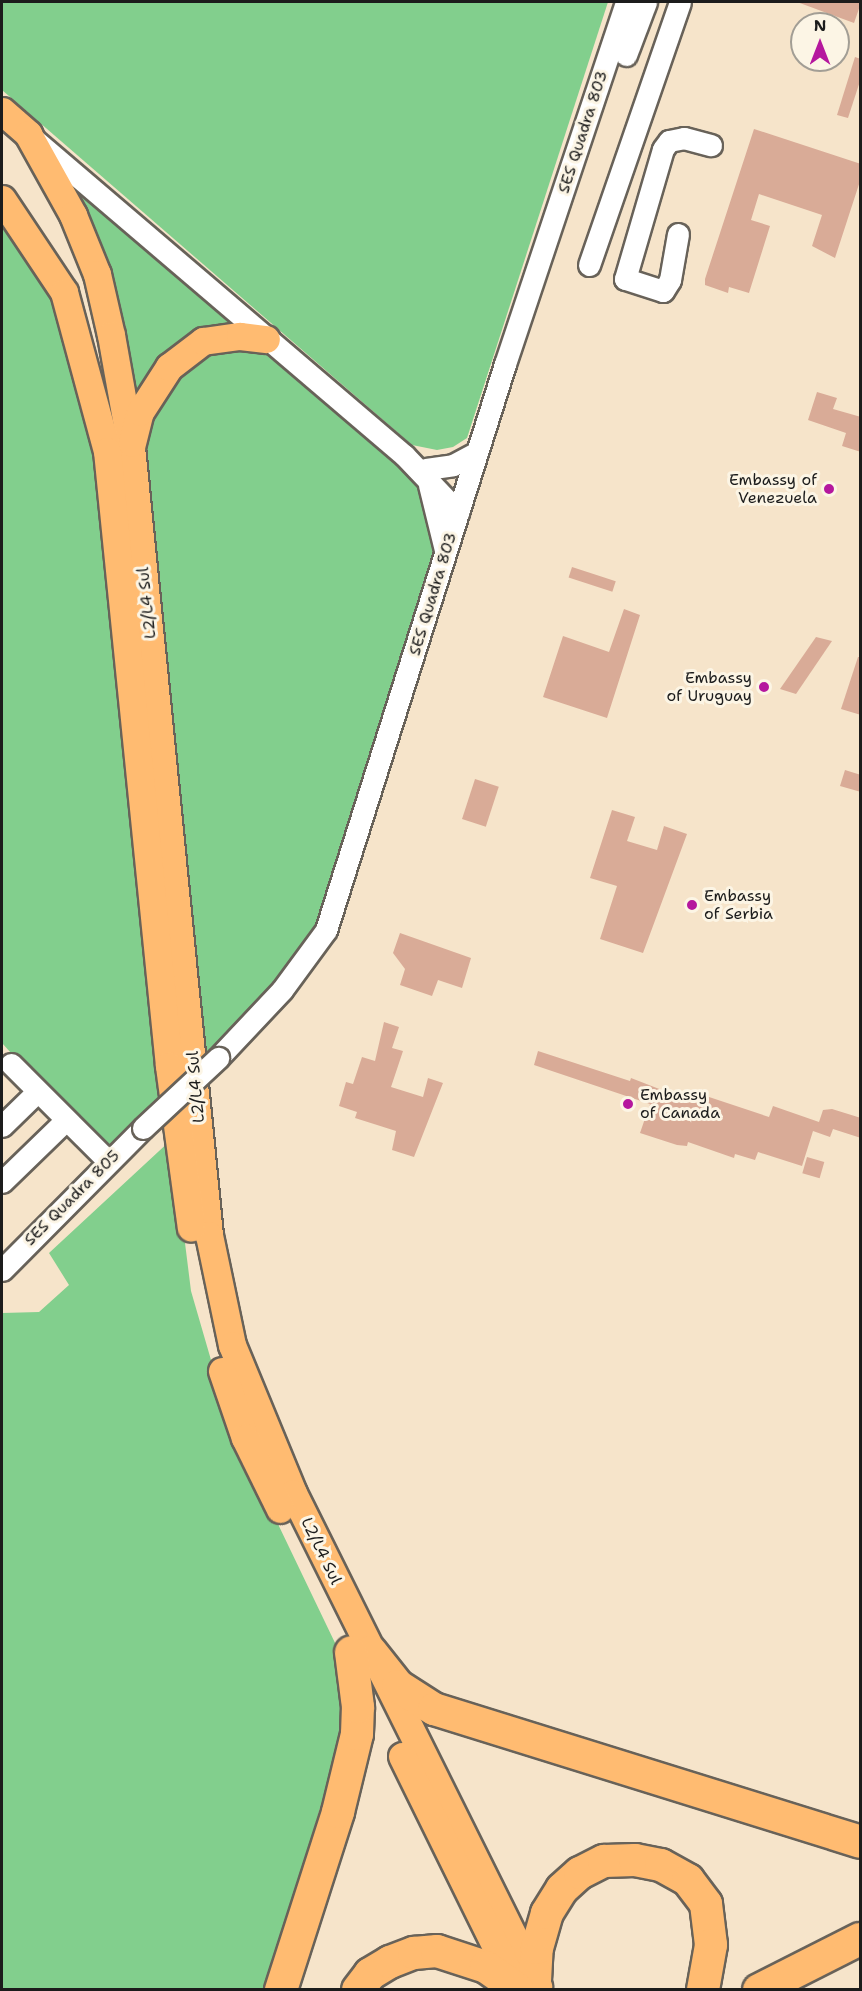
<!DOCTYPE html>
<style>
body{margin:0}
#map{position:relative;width:862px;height:1991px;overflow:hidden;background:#f6e4ca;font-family:"Shantell Sans",sans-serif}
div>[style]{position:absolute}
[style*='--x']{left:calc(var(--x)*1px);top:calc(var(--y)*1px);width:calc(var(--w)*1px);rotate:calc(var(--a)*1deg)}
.green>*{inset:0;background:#82cf8d}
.building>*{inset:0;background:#d9ab97;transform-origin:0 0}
.roads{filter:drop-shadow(2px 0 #686259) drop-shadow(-2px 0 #686259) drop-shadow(0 2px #686259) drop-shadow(0 -2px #686259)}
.minor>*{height:21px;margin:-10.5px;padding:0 10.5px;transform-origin:10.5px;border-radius:10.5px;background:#fff}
.major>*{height:27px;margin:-13.5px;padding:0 13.5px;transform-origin:13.5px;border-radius:13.5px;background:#ffbb71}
.highway>*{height:32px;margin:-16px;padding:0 16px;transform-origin:16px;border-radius:16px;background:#ffbb71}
.bridges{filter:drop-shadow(2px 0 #686259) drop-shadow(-2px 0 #686259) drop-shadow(0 2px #686259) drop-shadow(0 -2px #686259)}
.minor-bridge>*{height:21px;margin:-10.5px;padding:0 10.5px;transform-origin:10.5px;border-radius:10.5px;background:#fff}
.dots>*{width:16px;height:16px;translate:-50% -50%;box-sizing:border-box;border:3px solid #fcf5e5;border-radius:50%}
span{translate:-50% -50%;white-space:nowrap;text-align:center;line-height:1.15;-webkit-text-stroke:6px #fcf5e5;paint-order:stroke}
.street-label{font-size:16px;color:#1c1c1c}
.poi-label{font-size:16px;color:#1c1c1c}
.right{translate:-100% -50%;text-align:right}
.left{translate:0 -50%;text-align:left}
.frame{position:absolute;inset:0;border:3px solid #1c1c1c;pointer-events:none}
.north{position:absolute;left:790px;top:12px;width:60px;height:60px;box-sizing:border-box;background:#fcf5e5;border:2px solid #a29e95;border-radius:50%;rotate:0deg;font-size:16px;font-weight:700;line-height:24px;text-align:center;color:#1c1c1c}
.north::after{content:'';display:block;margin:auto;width:21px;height:27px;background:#b5179e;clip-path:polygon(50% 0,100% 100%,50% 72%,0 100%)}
</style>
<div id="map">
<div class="green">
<i style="clip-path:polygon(2px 2px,608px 2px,467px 438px,453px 447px,437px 450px,412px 445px,2px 90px)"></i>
<i style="clip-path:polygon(28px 134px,427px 480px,446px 554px,326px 930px,218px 1058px,194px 1065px,131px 447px,174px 349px,124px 405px,111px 335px)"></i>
<i style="clip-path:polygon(2px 203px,83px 351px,173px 1094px,108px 1161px,2px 1043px)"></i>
<i style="clip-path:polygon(172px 1139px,191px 1291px,229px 1422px,337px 1647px,344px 1728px,266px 1989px,2px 1989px,2px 1313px,39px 1312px,69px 1285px,49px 1253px)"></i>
</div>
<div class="building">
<i style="clip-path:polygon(797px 2px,861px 2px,861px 3px,854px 23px)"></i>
<i style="clip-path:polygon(855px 57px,861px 59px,861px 78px,848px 118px,837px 115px)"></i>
<i style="clip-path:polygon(754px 129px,861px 164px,861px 178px,835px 258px,812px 246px,822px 215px,759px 194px,751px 220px,770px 226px,749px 293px,729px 287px,728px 293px,705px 285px,705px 279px)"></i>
<i style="clip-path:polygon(817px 392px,837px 398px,833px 409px,861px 417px,861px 452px,842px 446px,846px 433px,808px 420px)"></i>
<i style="left:572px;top:567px;width:46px;height:11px;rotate:18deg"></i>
<i style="clip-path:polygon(624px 609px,640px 615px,607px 718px,543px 697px,563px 636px,609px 652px)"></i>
<i style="clip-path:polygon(816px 637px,832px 641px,796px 694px,780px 689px)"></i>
<i style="clip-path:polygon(858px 657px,861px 657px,861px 715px,841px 709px)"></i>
<i style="clip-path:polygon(845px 770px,861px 775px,861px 792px,840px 786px)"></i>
<i style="left:475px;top:779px;width:25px;height:42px;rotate:18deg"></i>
<i style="clip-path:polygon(612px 810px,635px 817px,627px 841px,657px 850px,664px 826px,687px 834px,643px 953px,600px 939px,617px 886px,590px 878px)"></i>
<i style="clip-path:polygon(400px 933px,471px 958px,462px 988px,438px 980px,432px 996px,400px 985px,405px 969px,393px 953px)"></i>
<i style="clip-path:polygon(384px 1022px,399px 1027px,392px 1048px,403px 1051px,391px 1087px,423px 1097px,428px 1078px,443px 1083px,414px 1157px,392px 1150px,396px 1131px,355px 1118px,357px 1112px,339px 1106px,346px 1082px,353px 1084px,362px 1057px,375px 1061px)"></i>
<i style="clip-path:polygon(538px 1051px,630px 1081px,631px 1078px,685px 1099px,686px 1095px,701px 1100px,703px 1095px,769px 1117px,773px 1106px,819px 1122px,823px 1110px,832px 1109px,861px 1118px,861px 1138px,833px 1129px,830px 1137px,813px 1131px,802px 1166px,758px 1152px,755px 1160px,735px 1154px,734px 1158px,688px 1142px,687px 1146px,677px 1145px,640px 1133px,650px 1104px,534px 1065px)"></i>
<i style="left:807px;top:1157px;width:18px;height:17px;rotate:16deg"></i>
</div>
<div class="roads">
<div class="minor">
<i style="--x:626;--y:55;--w:57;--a:-69.3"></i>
<i style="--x:35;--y:140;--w:485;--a:40.5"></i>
<i style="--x:404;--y:455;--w:79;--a:46.5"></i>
<i style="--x:678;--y:234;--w:47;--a:99.9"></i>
<i style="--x:670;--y:280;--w:13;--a:122"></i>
<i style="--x:663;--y:291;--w:40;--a:-162"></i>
<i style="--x:625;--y:279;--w:135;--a:-73.7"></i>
<i style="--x:663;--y:149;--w:10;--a:-53"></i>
<i style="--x:669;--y:141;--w:15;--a:-11"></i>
<i style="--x:684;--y:138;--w:28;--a:15"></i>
<i style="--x:589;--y:265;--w:278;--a:-70.9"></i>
<i style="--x:426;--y:469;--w:27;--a:-8"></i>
<i style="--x:453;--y:465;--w:27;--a:-28"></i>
<i style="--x:429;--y:485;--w:67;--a:76.2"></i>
<i style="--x:218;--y:1058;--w:93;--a:-46.7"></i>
<i style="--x:282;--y:990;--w:74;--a:-53.7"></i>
<i style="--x:326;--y:930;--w:594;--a:-72.45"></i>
<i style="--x:505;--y:364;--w:382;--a:-71.5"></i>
<i style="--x:11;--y:1064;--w:137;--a:45"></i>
<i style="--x:2;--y:1126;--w:49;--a:-44.2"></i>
<i style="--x:2;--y:1182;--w:89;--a:-44.1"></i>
<i style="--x:2;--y:1270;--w:200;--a:-45.2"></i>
</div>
<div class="major">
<i style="--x:2;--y:111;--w:35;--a:41"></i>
<i style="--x:28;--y:134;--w:93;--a:60.9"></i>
<i style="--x:73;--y:215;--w:64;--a:67.9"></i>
<i style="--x:97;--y:274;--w:63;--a:77.1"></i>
<i style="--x:111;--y:335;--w:114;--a:79.9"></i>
<i style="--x:131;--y:447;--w:792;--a:84.35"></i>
<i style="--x:209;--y:1235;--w:112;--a:78.2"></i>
<i style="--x:232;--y:1345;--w:160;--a:67.6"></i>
<i style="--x:293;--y:1493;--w:551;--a:63.57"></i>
<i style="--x:2;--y:199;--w:112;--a:56.3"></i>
<i style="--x:64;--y:292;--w:165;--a:74.9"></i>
<i style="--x:107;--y:451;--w:618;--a:84.24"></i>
<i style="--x:169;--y:1066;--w:163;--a:82.3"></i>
<i style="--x:132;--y:443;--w:32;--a:-76"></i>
<i style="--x:140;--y:412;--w:54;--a:-57.2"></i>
<i style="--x:169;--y:367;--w:43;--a:-37.4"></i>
<i style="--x:203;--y:341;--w:37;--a:-8"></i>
<i style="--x:240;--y:336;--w:26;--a:7"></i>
<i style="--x:222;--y:1371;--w:71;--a:71.1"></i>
<i style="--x:245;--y:1438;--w:79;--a:63.8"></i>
<i style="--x:402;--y:1756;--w:261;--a:63.8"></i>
</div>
<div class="highway">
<i style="--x:371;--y:1652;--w:43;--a:51.5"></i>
<i style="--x:398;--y:1686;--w:43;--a:32.6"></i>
<i style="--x:434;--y:1709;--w:446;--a:17.3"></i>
<i style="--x:535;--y:1981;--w:33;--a:-87"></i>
<i style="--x:537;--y:1948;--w:36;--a:-74"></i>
<i style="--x:547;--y:1913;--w:28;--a:-58"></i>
<i style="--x:562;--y:1889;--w:24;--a:-42"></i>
<i style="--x:580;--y:1873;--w:27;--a:-27"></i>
<i style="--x:604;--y:1861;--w:31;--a:-2"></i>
<i style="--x:635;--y:1860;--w:26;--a:11"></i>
<i style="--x:661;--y:1865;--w:31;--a:29"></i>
<i style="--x:688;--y:1880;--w:30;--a:53"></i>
<i style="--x:706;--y:1904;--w:41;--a:83"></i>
<i style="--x:711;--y:1945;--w:46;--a:100.1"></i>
<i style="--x:281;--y:1990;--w:187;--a:-72.2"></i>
<i style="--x:338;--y:1812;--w:80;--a:-76.3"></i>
<i style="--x:357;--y:1734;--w:27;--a:-88"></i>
<i style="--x:358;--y:1707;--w:55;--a:-97.3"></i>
<i style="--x:358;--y:1990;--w:20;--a:-53"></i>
<i style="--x:370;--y:1974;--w:23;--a:-31"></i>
<i style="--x:390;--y:1962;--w:26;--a:-21"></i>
<i style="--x:414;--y:1953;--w:23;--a:-5"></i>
<i style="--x:437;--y:1951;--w:52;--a:18.1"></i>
<i style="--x:486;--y:1967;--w:38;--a:35"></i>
<i style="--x:759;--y:1990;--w:113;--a:-26.8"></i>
</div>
</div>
<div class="bridges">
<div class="minor-bridge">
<i style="--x:143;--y:1128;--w:103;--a:-43"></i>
</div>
</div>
<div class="dots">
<i style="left:829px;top:489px;background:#b5179e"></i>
<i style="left:764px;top:687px;background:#b5179e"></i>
<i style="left:692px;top:905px;background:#b5179e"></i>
<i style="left:628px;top:1104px;background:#b5179e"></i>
</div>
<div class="street-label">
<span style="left:583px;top:132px;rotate:-72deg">SES Quadra 803</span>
<span style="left:433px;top:594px;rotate:-73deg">SES Quadra 803</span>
<span style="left:147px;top:603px;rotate:-96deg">L2/L4 Sul</span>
<span style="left:196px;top:1087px;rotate:-95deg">L2/L4 Sul</span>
<span style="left:72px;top:1198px;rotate:-45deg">SES Quadra 805</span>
<span style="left:321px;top:1551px;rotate:64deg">L2/L4 Sul</span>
</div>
<div class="poi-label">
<span class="right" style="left:817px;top:489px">Embassy of<br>Venezuela</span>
<span class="right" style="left:752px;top:687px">Embassy<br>of Uruguay</span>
<span class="left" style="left:704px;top:905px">Embassy<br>of Serbia</span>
<span class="left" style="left:640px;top:1104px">Embassy<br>of Canada</span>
</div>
<div class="frame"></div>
<div class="north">N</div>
</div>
